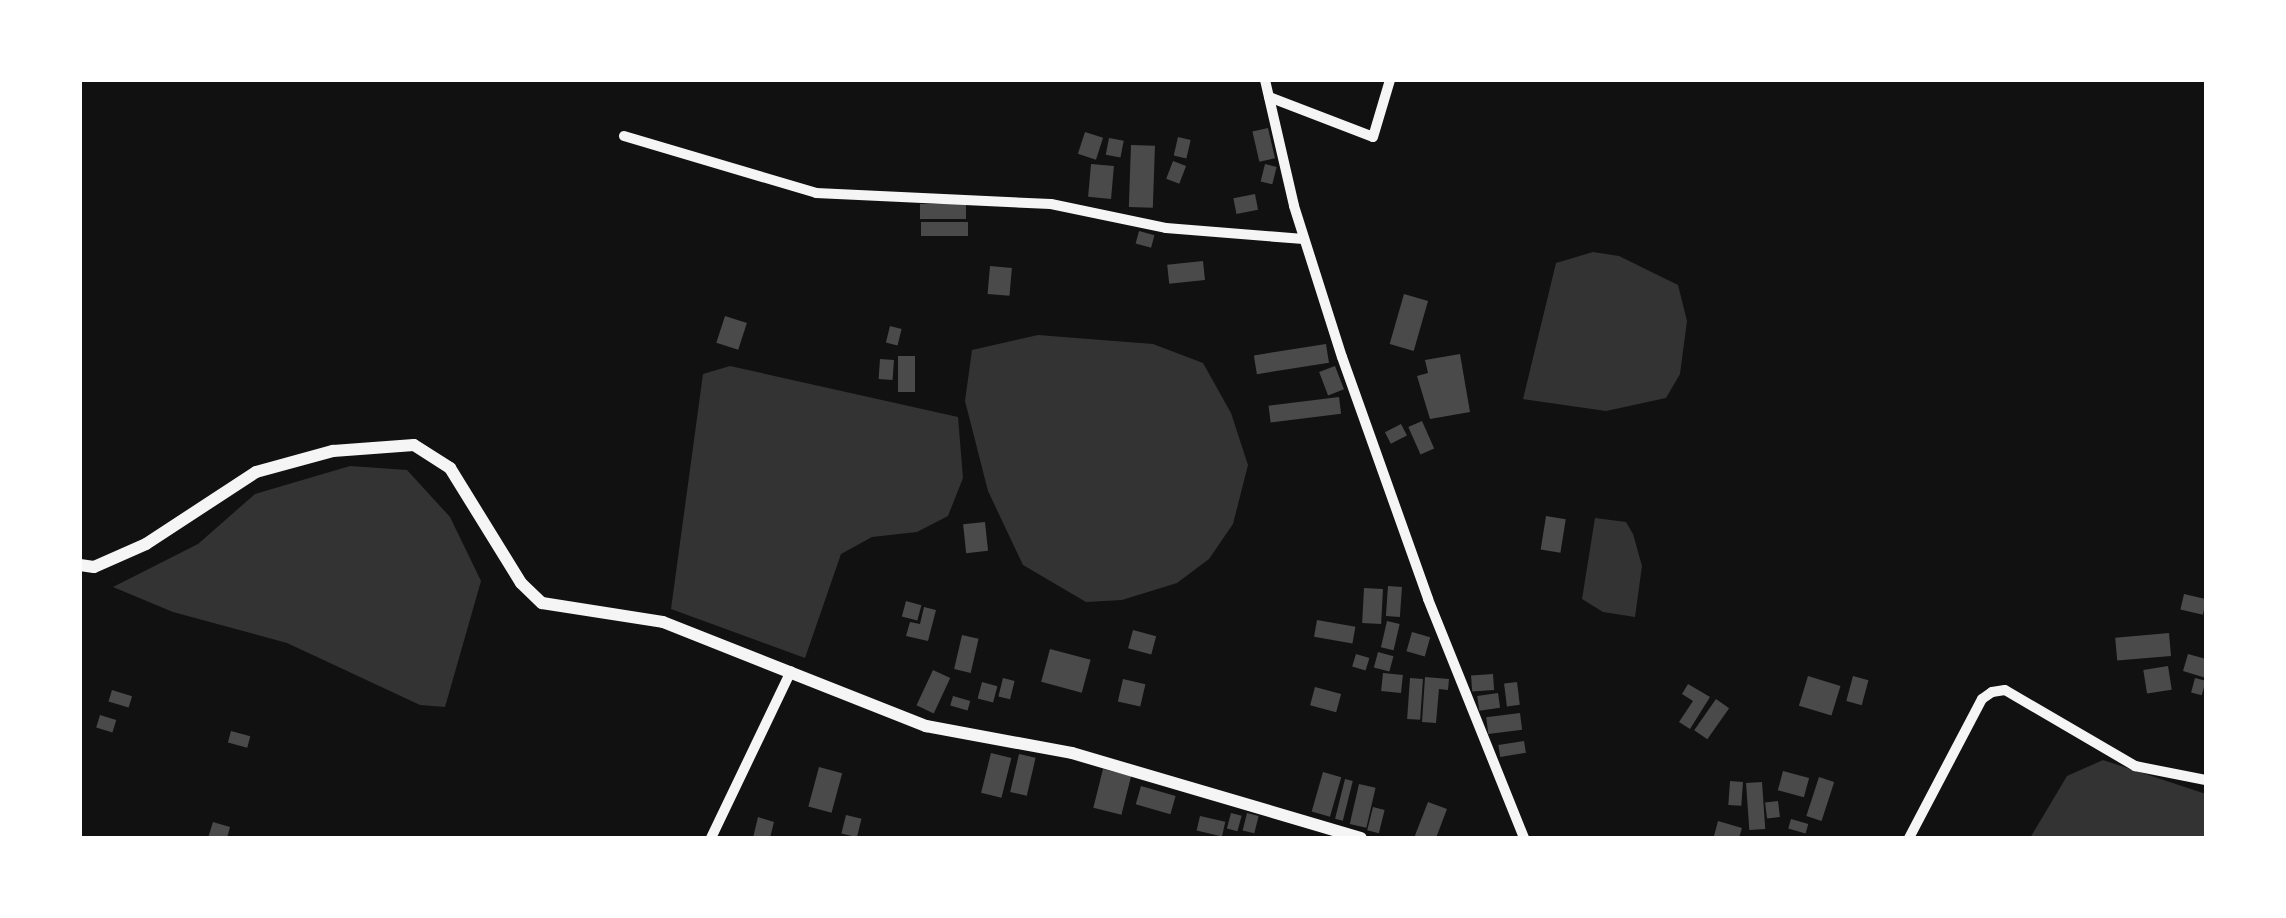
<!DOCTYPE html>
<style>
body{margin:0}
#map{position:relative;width:2286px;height:918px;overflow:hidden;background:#111;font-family:"Fira Sans",sans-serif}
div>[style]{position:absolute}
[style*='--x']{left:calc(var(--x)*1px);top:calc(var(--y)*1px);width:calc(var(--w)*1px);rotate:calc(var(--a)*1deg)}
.water>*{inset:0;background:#333}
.building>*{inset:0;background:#4a4a4a;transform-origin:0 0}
.minor>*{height:10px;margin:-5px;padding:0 5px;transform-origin:5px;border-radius:5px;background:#f5f5f5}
.tertiary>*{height:12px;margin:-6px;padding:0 6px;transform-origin:6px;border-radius:6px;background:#f5f5f5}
span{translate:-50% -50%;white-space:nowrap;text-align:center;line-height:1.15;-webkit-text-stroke:9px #fff;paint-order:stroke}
.frame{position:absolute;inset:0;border:82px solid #fff;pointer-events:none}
</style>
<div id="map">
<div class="water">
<i style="clip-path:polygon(1593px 252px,1619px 256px,1678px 285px,1687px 321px,1680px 374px,1666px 398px,1606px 411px,1523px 399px,1556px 263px)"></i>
<i style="clip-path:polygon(1038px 335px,1153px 344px,1203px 363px,1231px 413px,1248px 465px,1233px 524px,1209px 559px,1177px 583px,1122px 600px,1086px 602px,1023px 565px,988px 491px,965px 401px,972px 350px)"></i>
<i style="clip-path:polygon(730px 366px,958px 417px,963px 478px,948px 516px,917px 532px,872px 537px,841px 554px,805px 658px,671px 609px,703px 374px)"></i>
<i style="clip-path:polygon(350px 466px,407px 470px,450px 517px,481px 581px,445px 707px,420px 705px,287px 643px,173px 612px,113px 587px,198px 544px,255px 494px)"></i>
<i style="clip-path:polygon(1595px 518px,1626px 522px,1633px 534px,1642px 566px,1635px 617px,1603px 612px,1582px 599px)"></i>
<i style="clip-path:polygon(2103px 760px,2206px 794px,2206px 838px,2030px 838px,2067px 776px)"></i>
</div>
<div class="building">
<i style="left:1268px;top:128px;width:31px;height:16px;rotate:77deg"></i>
<i style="left:1085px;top:132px;width:19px;height:23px;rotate:18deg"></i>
<i style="left:1178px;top:137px;width:13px;height:19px;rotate:13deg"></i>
<i style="left:1109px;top:138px;width:15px;height:17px;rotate:11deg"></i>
<i style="left:1131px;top:145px;width:24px;height:62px;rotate:2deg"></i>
<i style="left:1173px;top:161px;width:14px;height:19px;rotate:21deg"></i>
<i style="left:1091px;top:164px;width:23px;height:33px;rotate:5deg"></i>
<i style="left:1265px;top:164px;width:12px;height:18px;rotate:14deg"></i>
<i style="left:1255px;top:194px;width:16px;height:22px;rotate:79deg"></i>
<i style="left:920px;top:204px;width:46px;height:15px"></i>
<i style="left:968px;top:222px;width:14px;height:47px;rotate:90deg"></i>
<i style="left:1139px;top:231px;width:16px;height:13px;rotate:15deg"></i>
<i style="left:1203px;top:261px;width:19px;height:36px;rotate:84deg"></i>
<i style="left:990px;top:266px;width:22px;height:28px;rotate:5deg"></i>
<i style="left:1404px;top:294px;width:25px;height:52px;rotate:16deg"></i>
<i style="left:725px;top:316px;width:23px;height:28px;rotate:18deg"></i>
<i style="left:890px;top:326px;width:12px;height:17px;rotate:14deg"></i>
<i style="left:1326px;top:344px;width:19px;height:73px;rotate:81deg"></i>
<i style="clip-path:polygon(1460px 354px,1470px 412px,1430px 419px,1417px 376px,1428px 373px,1425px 360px)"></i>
<i style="left:898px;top:356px;width:17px;height:36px"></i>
<i style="left:880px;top:359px;width:14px;height:20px;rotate:4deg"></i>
<i style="left:1335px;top:366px;width:25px;height:17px;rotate:69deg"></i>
<i style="left:1339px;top:397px;width:17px;height:71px;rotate:83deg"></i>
<i style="left:1422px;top:421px;width:30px;height:15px;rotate:66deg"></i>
<i style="left:1401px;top:424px;width:13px;height:18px;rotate:63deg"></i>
<i style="left:1546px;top:516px;width:20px;height:34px;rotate:9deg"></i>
<i style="left:985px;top:522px;width:29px;height:22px;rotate:84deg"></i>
<i style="left:1388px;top:586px;width:14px;height:30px;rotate:4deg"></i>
<i style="left:1364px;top:588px;width:19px;height:35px;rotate:3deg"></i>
<i style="left:2184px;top:594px;width:23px;height:16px;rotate:13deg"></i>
<i style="left:906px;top:601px;width:16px;height:16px;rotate:15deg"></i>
<i style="clip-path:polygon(924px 607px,936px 610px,928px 641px,906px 636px,910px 622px,920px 624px)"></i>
<i style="left:1317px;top:620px;width:39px;height:17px;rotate:10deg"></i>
<i style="left:1387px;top:621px;width:13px;height:27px;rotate:13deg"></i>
<i style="left:1133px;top:630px;width:24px;height:19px;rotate:15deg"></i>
<i style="left:1412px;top:632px;width:19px;height:20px;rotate:16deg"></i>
<i style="left:2169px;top:633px;width:23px;height:54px;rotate:85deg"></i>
<i style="left:962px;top:635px;width:17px;height:35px;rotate:13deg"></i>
<i style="left:1050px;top:649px;width:42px;height:34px;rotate:15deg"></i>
<i style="left:1378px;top:652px;width:16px;height:16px;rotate:15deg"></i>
<i style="left:1356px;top:654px;width:14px;height:13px;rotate:17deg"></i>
<i style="clip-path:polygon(2188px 654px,2206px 659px,2206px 678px,2183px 671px)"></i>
<i style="left:2168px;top:666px;width:24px;height:25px;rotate:81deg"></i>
<i style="left:933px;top:670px;width:19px;height:39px;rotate:25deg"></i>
<i style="left:1383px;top:673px;width:20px;height:18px;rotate:6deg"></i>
<i style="left:1493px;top:674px;width:16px;height:22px;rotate:86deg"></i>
<i style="left:1808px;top:676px;width:34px;height:31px;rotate:17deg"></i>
<i style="left:1853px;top:676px;width:16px;height:26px;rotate:15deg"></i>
<i style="clip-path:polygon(1425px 677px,1449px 679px,1448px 690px,1439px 689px,1436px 723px,1422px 722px)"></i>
<i style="left:1003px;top:678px;width:12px;height:19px;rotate:14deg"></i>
<i style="left:1410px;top:678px;width:13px;height:41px;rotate:4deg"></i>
<i style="left:2195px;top:678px;width:11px;height:15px;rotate:15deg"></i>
<i style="left:1123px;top:679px;width:23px;height:23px;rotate:13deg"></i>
<i style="left:982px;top:682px;width:16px;height:17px;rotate:15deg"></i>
<i style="left:1517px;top:682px;width:23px;height:13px;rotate:83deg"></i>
<i style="clip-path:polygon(1688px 684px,1710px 697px,1690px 729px,1679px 722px,1693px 701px,1682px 694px)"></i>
<i style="left:1315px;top:687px;width:27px;height:19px;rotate:15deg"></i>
<i style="left:112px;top:690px;width:21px;height:12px;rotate:17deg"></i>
<i style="left:1498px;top:693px;width:15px;height:21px;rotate:82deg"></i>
<i style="left:953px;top:696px;width:18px;height:10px;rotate:16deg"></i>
<i style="left:1716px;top:699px;width:16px;height:38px;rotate:35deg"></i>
<i style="left:1520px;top:713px;width:17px;height:34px;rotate:83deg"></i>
<i style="left:100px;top:715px;width:17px;height:13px;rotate:17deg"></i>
<i style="left:231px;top:731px;width:20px;height:12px;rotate:15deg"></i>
<i style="left:1524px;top:741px;width:12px;height:26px;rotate:81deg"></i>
<i style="left:991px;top:753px;width:21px;height:41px;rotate:14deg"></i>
<i style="left:1019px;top:754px;width:17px;height:39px;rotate:13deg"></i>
<i style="left:819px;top:767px;width:24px;height:41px;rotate:15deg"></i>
<i style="left:1103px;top:769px;width:29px;height:40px;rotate:14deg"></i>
<i style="left:1783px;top:771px;width:27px;height:20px;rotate:15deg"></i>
<i style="left:1323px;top:772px;width:19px;height:41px;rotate:16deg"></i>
<i style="left:1819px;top:777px;width:16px;height:41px;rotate:18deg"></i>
<i style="left:1345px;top:779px;width:8px;height:41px;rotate:14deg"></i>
<i style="left:1730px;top:781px;width:13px;height:24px;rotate:4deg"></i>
<i style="left:1762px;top:782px;width:47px;height:16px;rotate:86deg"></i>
<i style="left:1359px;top:784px;width:17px;height:41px;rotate:13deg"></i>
<i style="left:1141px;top:786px;width:36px;height:19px;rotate:16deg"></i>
<i style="left:1778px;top:801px;width:16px;height:13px;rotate:83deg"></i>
<i style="clip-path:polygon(1428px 802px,1447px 809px,1436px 838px,1414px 838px)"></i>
<i style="left:1373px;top:807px;width:12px;height:24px;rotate:14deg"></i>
<i style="left:1231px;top:813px;width:11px;height:16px;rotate:15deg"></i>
<i style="left:1247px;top:813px;width:12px;height:18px;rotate:14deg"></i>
<i style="left:846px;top:815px;width:16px;height:19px;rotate:14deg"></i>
<i style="left:1200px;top:816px;width:26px;height:15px;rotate:13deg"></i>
<i style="clip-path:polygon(758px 817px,774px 822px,770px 838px,753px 838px)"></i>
<i style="left:1791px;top:819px;width:18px;height:10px;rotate:16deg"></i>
<i style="clip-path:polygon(1718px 821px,1742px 828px,1739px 838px,1714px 836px)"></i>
<i style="clip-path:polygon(213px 822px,230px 827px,227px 838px,208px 838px)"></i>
</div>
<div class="minor">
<i style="--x:1265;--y:80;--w:129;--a:77"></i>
<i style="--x:1294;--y:206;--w:158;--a:72.4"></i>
<i style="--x:1342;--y:357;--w:257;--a:70.4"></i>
<i style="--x:1428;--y:599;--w:258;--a:68.1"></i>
<i style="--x:1269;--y:97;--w:111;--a:21"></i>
<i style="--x:1373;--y:137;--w:59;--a:-73.4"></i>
<i style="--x:624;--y:136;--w:200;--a:16.5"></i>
<i style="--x:816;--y:193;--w:235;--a:2.7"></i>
<i style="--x:1051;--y:204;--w:117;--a:11.8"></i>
<i style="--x:1166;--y:228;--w:138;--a:4.6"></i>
<i style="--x:711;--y:838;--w:185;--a:-64.4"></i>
<i style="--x:1909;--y:838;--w:157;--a:-62.3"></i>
<i style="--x:1982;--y:699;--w:12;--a:-35"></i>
<i style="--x:1992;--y:692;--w:13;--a:-9"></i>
<i style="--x:2005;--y:690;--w:151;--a:30.3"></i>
<i style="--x:2135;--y:766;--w:72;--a:11.2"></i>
</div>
<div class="tertiary">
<i style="--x:80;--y:565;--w:14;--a:8"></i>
<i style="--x:94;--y:567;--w:57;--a:-23.9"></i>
<i style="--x:146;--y:544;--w:131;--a:-33.2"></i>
<i style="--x:256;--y:472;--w:80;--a:-15.3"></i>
<i style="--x:333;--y:451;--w:81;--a:-4.2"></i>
<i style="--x:414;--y:445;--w:43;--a:32.6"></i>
<i style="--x:450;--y:468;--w:135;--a:58.3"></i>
<i style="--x:521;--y:583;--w:29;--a:44"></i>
<i style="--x:542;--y:603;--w:122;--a:8.9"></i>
<i style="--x:663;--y:622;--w:283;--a:21.6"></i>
<i style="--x:926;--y:726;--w:148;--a:10.5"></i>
<i style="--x:1072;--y:753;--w:301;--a:16.4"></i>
</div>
<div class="frame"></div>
</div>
